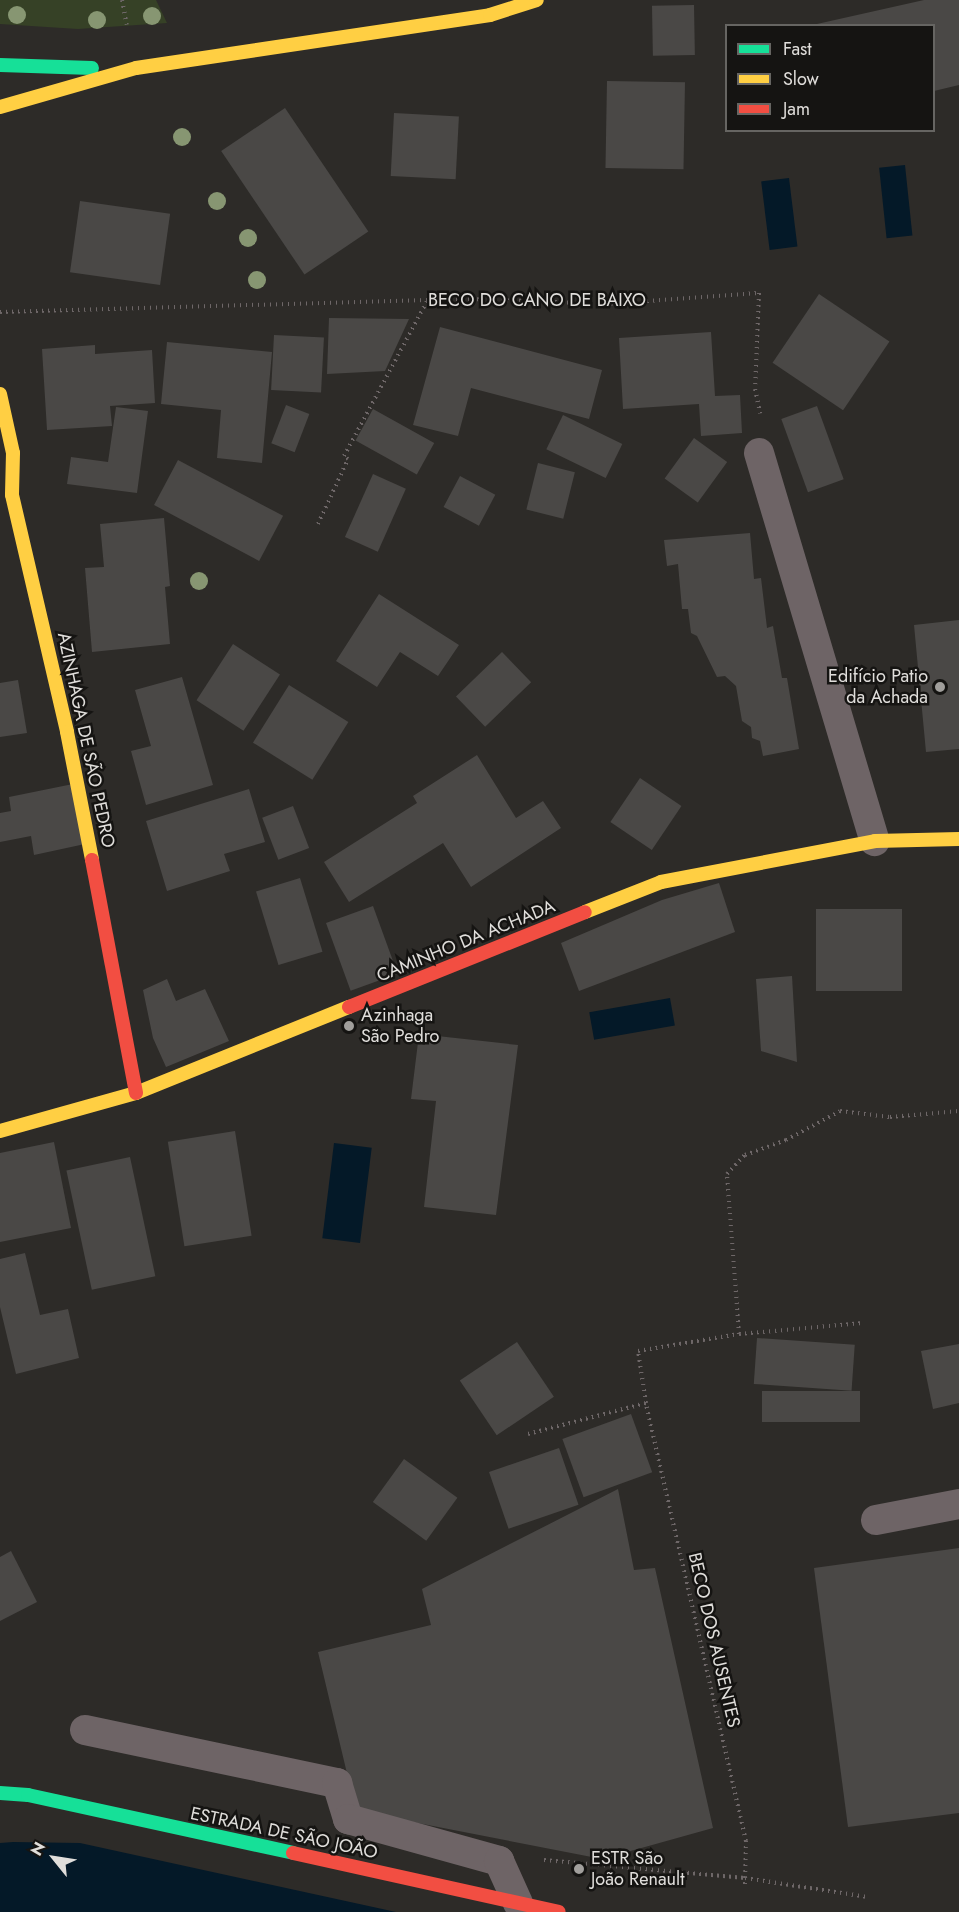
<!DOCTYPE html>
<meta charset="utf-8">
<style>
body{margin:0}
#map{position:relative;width:959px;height:1912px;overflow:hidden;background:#2d2b28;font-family:Jost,sans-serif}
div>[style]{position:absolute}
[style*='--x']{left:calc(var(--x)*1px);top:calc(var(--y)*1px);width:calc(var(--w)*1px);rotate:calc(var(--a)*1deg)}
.green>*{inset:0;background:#364126}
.water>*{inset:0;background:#041928;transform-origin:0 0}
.building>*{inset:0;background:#4a4846;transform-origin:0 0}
.path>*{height:4px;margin-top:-2px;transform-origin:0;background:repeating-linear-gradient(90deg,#6e6768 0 1.5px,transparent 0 6px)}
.lane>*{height:30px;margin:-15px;padding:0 15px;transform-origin:15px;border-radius:15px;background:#6e6466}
.fast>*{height:14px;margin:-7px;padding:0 7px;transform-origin:7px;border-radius:7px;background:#16e098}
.slow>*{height:14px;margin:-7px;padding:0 7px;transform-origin:7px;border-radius:7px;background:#ffcf43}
.jam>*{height:14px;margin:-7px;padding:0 7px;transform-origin:7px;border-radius:7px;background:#f24e42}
.trees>*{width:18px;height:18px;margin:-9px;border-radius:50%;background:#879672}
.dots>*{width:16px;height:16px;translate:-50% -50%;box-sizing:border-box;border:3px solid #151412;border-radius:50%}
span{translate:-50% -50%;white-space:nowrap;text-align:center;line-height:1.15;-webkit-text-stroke:5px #151412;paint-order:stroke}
.street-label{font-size:18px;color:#e0dedb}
.poi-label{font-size:18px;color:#e0dedb}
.right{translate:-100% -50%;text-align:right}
.left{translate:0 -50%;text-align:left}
.legend{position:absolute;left:725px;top:24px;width:210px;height:108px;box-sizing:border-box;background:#151412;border:2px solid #666562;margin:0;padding:8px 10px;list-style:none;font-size:18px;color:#e0dedb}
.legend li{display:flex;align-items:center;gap:12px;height:30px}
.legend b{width:30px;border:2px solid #666562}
.north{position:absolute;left:24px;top:1828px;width:60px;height:60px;-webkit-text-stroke:4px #151412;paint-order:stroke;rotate:300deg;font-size:16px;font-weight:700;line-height:24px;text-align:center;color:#e0dedb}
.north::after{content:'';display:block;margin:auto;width:21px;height:27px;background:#e0dedb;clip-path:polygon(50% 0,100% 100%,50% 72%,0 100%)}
</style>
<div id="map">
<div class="green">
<i style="clip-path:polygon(0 0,156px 0,167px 23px,78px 29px,0 24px)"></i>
</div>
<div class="water">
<i style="left:905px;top:165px;width:71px;height:26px;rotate:84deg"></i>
<i style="left:789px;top:178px;width:69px;height:28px;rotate:83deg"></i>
<i style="left:670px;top:998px;width:28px;height:82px;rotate:80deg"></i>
<i style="left:334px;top:1143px;width:38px;height:96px;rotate:7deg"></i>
<i style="clip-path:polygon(13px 1842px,80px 1843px,396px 1912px,0 1912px,0 1843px)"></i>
</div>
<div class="building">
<i style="clip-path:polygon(924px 0,959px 0,959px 85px,934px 91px,934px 26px,808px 26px)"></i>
<i style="left:694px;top:5px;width:50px;height:42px;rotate:89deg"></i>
<i style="left:607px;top:81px;width:78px;height:87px;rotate:1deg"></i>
<i style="left:285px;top:108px;width:149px;height:77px;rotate:56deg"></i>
<i style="left:394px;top:113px;width:65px;height:63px;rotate:3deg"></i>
<i style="left:80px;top:201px;width:91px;height:72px;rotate:8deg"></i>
<i style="left:819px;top:294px;width:85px;height:83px;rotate:34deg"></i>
<i style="clip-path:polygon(329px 318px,409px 319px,385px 371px,327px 374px)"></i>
<i style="clip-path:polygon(440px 327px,602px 370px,589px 419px,471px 388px,458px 436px,413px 425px)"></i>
<i style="clip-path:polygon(711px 332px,715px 396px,740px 395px,742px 433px,701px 436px,699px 404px,623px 409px,619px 338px)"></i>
<i style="left:274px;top:335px;width:50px;height:55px;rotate:3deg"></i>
<i style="clip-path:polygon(167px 342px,272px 352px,262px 463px,217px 458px,221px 410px,161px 404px)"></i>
<i style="clip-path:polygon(95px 345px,95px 354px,152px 350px,155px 403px,110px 406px,112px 426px,47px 430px,42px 349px)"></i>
<i style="left:286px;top:405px;width:25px;height:41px;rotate:21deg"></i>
<i style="left:817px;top:406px;width:78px;height:38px;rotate:70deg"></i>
<i style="clip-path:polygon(116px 407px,148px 411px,137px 493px,67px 484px,71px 457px,108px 462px)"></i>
<i style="left:373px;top:409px;width:70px;height:36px;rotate:29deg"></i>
<i style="left:563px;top:415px;width:66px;height:38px;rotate:26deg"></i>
<i style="left:694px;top:438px;width:41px;height:50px;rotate:36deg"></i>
<i style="left:178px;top:460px;width:119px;height:51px;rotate:28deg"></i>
<i style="left:538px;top:463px;width:38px;height:48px;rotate:14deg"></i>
<i style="left:373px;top:474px;width:36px;height:69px;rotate:24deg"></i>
<i style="left:460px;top:476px;width:40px;height:35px;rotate:28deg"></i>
<i style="clip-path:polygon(164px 518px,170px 586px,165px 587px,170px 644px,92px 652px,85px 568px,104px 567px,100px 524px)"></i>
<i style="clip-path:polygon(750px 533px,754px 579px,761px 578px,767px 628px,773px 626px,782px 678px,787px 678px,799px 749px,763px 756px,760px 741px,752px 738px,751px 727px,742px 721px,736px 686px,725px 676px,717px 677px,697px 636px,691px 633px,688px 609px,682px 609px,678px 564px,667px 566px,664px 540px)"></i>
<i style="clip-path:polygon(379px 594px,459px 645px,438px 676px,400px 652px,377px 687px,336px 661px)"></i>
<i style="clip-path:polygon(959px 620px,959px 749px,926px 752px,914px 625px)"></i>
<i style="left:233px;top:644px;width:56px;height:67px;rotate:33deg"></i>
<i style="left:502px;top:652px;width:42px;height:64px;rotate:46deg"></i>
<i style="clip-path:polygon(182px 677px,213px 785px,146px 805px,131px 751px,151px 746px,135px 690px)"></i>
<i style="clip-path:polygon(18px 680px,27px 733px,0 737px,0 683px)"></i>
<i style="left:289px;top:685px;width:70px;height:68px;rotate:32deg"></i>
<i style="clip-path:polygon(477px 755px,516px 818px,543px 801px,561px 828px,471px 887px,443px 843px,349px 902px,324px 862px,417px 803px,413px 796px)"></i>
<i style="left:640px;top:778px;width:50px;height:53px;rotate:34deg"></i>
<i style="clip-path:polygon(73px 784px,85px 844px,34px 855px,31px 836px,0 842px,0 813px,11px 811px,9px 797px)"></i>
<i style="clip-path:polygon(249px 789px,265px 842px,224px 854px,230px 871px,167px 891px,146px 821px)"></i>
<i style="left:293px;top:806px;width:45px;height:33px;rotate:69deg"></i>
<i style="left:300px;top:878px;width:77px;height:46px;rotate:73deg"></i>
<i style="clip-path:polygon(719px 883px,735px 932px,579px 991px,561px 943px,662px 900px)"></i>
<i style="left:373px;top:906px;width:72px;height:50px;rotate:70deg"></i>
<i style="left:902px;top:909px;width:82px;height:86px;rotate:90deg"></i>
<i style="clip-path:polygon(792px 976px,797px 1062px,761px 1051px,756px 979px)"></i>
<i style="clip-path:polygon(167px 979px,176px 1001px,205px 989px,229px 1041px,166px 1067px,153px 1038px,143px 990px)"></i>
<i style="clip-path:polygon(419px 1034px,518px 1045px,496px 1215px,424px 1207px,436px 1101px,411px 1099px)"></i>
<i style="left:235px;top:1131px;width:106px;height:68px;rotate:81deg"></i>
<i style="clip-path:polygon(54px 1142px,71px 1228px,0 1242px,0 1153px)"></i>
<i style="left:130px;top:1157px;width:122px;height:65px;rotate:78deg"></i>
<i style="clip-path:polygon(25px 1253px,40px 1315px,68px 1309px,79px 1358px,16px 1374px,0 1307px,0 1259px)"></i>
<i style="left:757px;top:1338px;width:98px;height:46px;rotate:4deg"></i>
<i style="left:517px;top:1342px;width:66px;height:69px;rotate:56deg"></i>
<i style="clip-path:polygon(959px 1344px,959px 1403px,933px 1409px,921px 1351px)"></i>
<i style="left:860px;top:1391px;width:31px;height:98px;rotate:90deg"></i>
<i style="left:631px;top:1414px;width:62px;height:73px;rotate:70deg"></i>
<i style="left:559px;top:1448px;width:60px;height:74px;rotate:71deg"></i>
<i style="left:404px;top:1459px;width:66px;height:53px;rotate:36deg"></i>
<i style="clip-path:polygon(618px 1489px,634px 1570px,655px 1568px,713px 1828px,602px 1859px,356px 1811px,318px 1652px,431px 1625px,422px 1589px)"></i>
<i style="clip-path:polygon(959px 1548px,959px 1813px,848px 1827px,814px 1568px)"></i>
<i style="clip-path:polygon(11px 1551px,37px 1602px,0 1621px,0 1557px)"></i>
</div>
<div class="path">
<i style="--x:122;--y:0;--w:25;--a:79"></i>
<i style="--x:0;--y:312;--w:471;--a:-1.6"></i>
<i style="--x:471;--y:299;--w:134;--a:2.1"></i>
<i style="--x:605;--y:304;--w:154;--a:-4.1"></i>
<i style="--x:759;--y:293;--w:96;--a:92.4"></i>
<i style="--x:755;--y:389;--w:25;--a:78"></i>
<i style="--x:318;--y:524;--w:72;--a:-65.2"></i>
<i style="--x:348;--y:459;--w:5;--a:-143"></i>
<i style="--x:344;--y:456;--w:176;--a:-61.8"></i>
<i style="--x:739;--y:1334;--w:160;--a:-94.3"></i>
<i style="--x:727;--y:1174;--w:26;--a:-47"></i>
<i style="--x:745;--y:1155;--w:44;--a:-20.1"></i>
<i style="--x:786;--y:1140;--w:61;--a:-28.2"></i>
<i style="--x:840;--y:1111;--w:50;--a:6.8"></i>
<i style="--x:890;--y:1117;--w:69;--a:-5"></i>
<i style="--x:528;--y:1434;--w:122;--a:-14.7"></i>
<i style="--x:544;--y:1860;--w:202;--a:5.1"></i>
<i style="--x:745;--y:1878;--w:124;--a:8.8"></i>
<i style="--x:745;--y:1884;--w:43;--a:-88.7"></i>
<i style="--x:746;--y:1841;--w:449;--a:-102.9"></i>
<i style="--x:646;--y:1403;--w:53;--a:-98.7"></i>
<i style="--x:638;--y:1351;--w:102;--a:-9.6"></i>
<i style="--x:739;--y:1334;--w:124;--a:-5.1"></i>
</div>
<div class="lane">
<i style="--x:759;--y:453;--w:405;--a:73.4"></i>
<i style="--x:876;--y:1520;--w:85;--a:-10.9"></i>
<i style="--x:85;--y:1730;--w:258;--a:11.9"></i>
<i style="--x:337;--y:1783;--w:38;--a:73"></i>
<i style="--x:348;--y:1819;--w:157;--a:15.5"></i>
<i style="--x:499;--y:1861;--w:46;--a:65.7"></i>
</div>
<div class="fast">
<i style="--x:0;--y:65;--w:92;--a:1.9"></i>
<i style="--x:0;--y:1793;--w:28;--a:4"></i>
<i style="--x:28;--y:1795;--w:271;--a:12.3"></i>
</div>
<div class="slow">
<i style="--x:0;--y:107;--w:141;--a:-16"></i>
<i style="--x:136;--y:68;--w:358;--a:-8.5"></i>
<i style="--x:490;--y:15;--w:49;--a:-17.7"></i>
<i style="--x:0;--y:394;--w:60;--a:77.6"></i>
<i style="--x:13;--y:453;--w:42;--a:91.4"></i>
<i style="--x:12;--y:495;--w:243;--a:76.9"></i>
<i style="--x:67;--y:732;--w:130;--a:78.9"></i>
<i style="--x:585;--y:912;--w:82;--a:-21.5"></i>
<i style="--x:661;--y:882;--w:218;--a:-10.8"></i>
<i style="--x:875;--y:841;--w:84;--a:-1.4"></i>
<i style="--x:0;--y:1131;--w:141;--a:-15.6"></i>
<i style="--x:136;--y:1093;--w:230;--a:-22"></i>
</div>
<div class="jam">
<i style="--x:92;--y:860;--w:237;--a:79.3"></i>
<i style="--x:349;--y:1007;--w:254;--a:-21.9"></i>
<i style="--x:293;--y:1853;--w:272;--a:12.5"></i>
</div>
<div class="trees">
<i style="left:17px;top:15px"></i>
<i style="left:152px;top:16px"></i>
<i style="left:97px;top:20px"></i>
<i style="left:182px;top:137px"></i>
<i style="left:217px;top:201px"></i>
<i style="left:248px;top:238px"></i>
<i style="left:257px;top:280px"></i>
<i style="left:199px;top:581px"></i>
</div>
<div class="dots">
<i style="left:940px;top:687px;background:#a19f9c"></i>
<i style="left:349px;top:1026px;background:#a19f9c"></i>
<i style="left:579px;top:1869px;background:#a19f9c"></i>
</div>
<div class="street-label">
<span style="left:537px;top:300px">BECO DO CANO DE BAIXO</span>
<span style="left:86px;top:740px;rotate:78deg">AZINHAGA DE SÃO PEDRO</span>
<span style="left:466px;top:941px;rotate:-22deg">CAMINHO DA ACHADA</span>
<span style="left:714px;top:1640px;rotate:77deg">BECO DOS AUSENTES</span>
<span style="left:284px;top:1833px;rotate:12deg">ESTRADA DE SÃO JOÃO</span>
</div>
<div class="poi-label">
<span class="right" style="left:928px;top:687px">Edifício Patio<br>da Achada</span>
<span class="left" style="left:361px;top:1026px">Azinhaga<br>São Pedro</span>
<span class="left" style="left:591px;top:1869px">ESTR São<br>João Renault</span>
</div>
<ul class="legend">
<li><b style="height:8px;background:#16e098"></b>Fast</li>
<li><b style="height:8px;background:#ffcf43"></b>Slow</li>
<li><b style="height:8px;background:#f24e42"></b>Jam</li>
</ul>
<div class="north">N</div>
</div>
